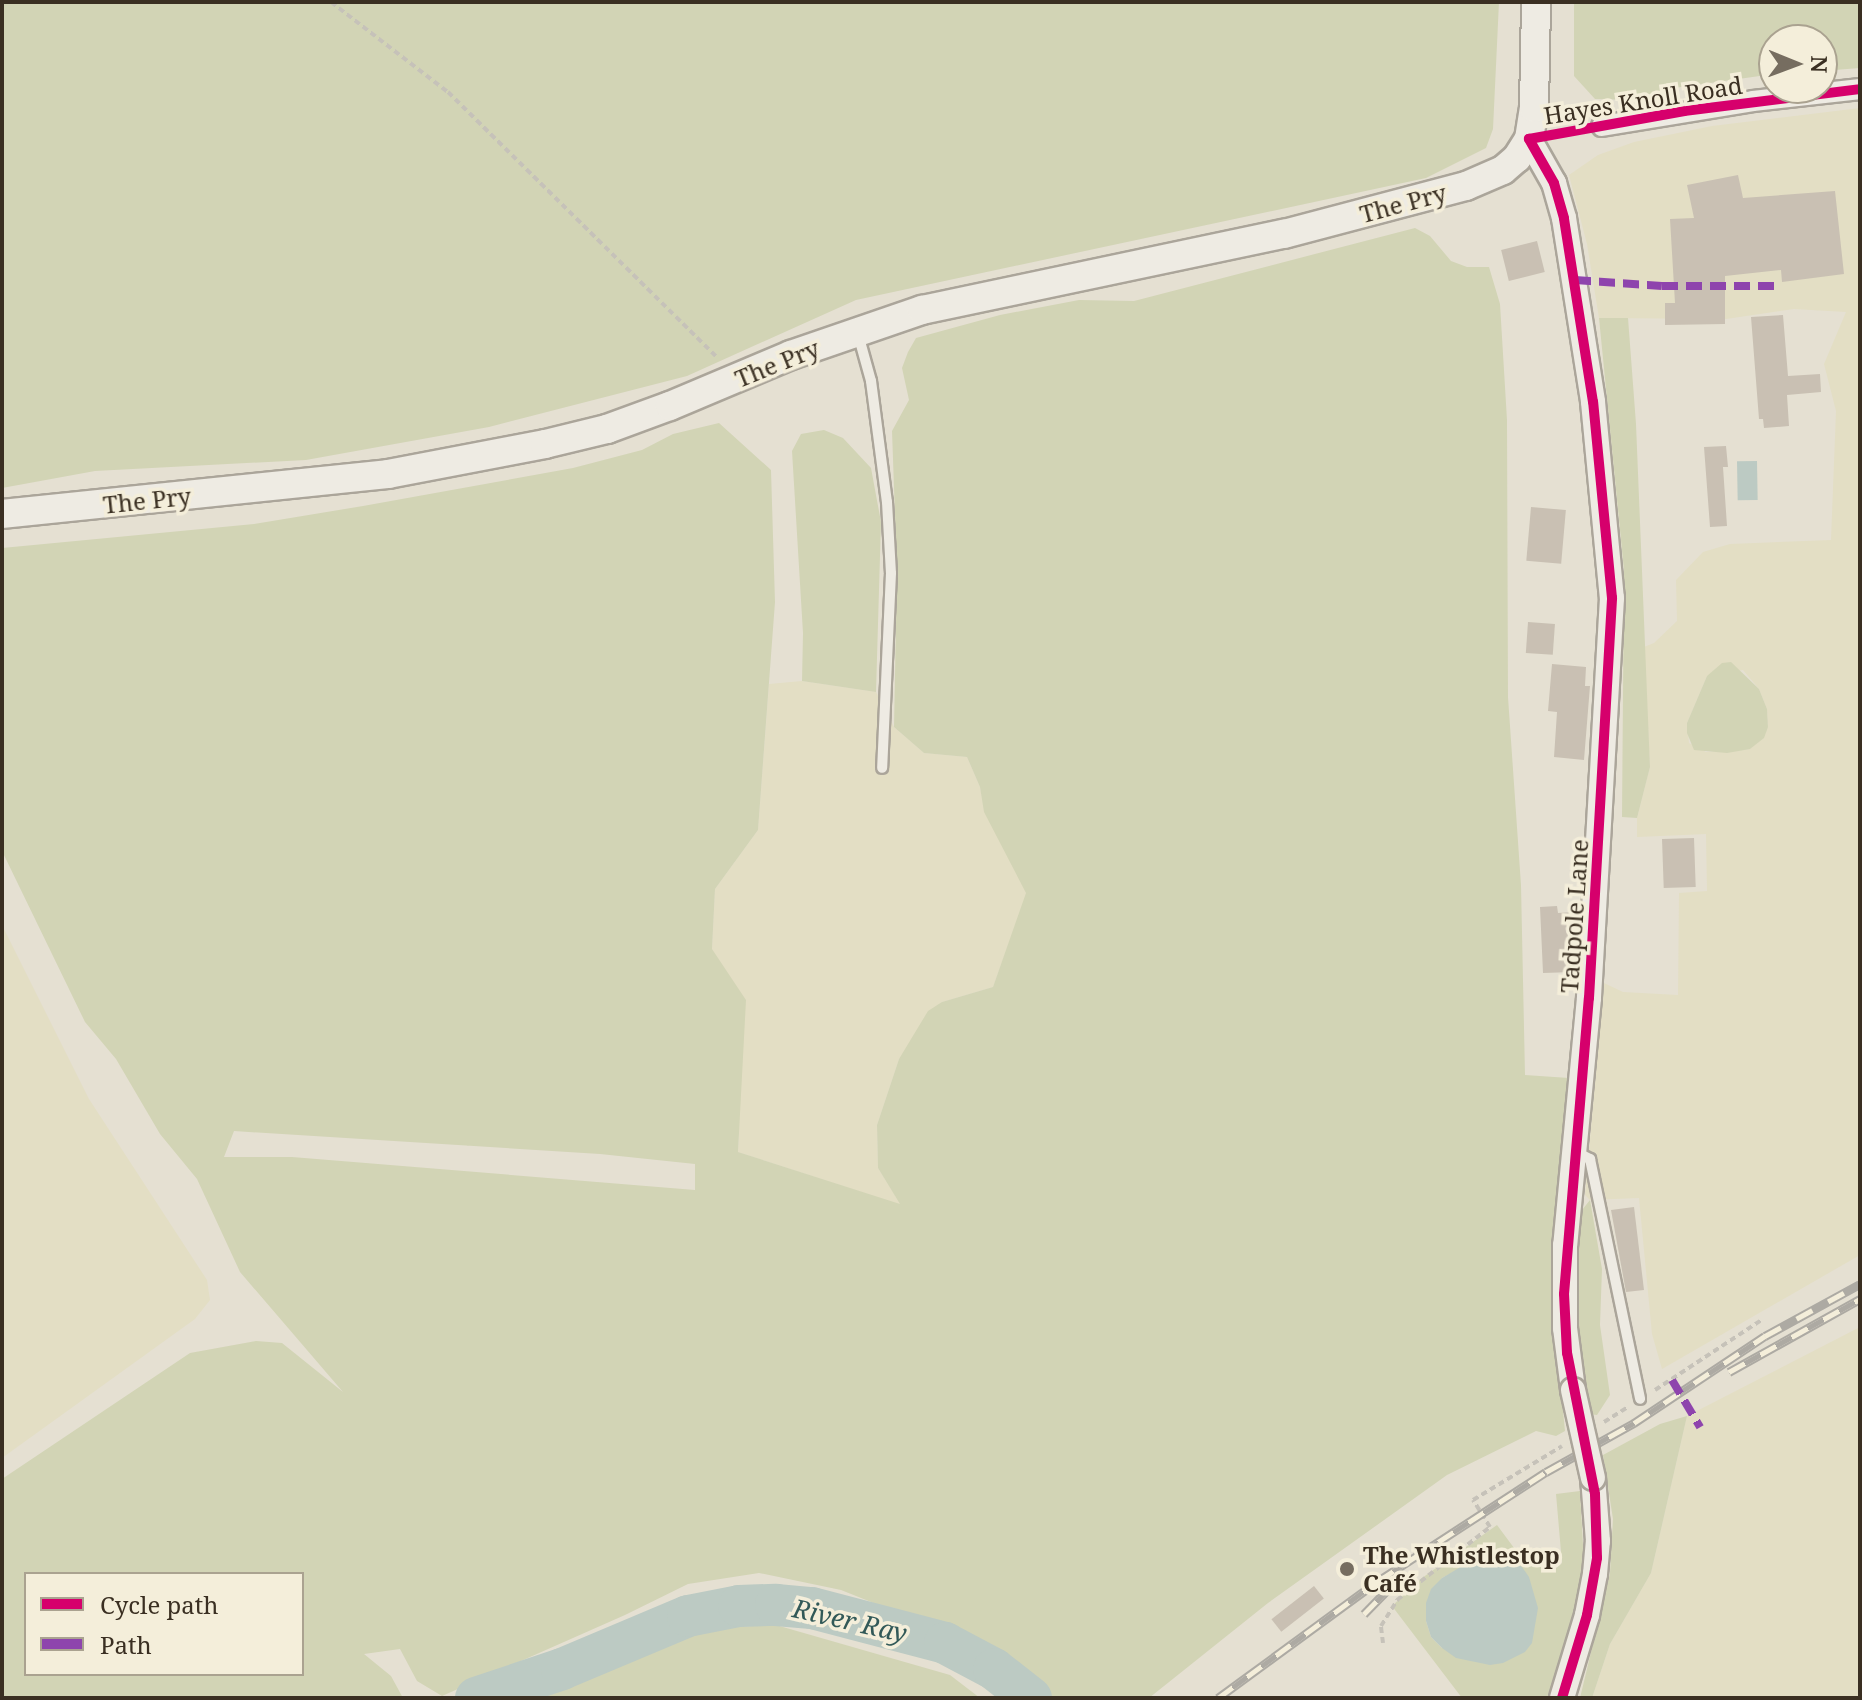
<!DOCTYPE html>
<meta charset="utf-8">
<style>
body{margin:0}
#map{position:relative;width:1862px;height:1700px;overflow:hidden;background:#e5e0d2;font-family:"Noto Serif",serif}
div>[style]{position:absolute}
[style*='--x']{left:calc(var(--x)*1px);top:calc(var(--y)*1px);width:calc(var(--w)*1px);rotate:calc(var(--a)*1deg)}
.farmland>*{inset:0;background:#e3dec4}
.green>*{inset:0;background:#d2d4b5}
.water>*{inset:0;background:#bccac3;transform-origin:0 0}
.river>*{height:42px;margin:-21px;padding:0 21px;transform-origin:21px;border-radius:21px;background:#bccac3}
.building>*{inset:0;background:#c9c0b3;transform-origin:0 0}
.path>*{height:4px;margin-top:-2px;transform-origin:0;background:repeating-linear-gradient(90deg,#c6c2b9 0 6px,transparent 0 10px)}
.roads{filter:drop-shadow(2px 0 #aba59a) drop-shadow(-2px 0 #aba59a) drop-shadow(0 2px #aba59a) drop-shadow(0 -2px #aba59a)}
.service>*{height:10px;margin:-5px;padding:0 5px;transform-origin:5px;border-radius:5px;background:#eeebe3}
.minor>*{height:20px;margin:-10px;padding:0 10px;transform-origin:10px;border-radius:10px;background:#eeebe3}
.tertiary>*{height:24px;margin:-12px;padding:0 12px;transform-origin:12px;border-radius:12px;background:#eeebe3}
.secondary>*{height:28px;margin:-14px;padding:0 14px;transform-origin:14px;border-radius:14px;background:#eeebe3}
.rail>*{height:9px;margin-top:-4.5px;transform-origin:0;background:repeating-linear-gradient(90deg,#f4eeda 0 18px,#adaaa3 0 36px);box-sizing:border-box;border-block:2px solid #adaaa3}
.bridges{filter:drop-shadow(2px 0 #aba59a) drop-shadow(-2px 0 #aba59a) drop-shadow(0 2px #aba59a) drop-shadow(0 -2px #aba59a)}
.tertiary-bridge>*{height:24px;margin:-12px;padding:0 12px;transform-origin:12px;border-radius:12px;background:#eeebe3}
.quiet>*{height:8px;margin-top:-4px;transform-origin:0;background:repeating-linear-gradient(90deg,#8e44ad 0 16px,transparent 0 24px)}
.cycleway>*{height:10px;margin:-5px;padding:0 5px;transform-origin:5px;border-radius:5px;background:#d6006c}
.dots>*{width:22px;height:22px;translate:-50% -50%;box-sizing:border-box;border:4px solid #f4eeda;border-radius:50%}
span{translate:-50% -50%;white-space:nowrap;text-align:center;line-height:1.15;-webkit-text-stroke:7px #f4eeda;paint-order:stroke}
.street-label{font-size:24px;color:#3a2f22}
.poi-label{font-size:24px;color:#3a2f22;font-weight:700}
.left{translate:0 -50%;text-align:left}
.water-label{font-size:26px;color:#325958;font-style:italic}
.frame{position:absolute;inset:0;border:4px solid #3a2f22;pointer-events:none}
.legend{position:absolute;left:24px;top:1572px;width:280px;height:104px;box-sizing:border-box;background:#f4eeda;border:2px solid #aaa290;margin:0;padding:10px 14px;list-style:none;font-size:24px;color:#3a2f22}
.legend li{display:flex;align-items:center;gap:16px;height:40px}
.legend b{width:40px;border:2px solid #aaa290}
.north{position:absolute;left:1758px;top:24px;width:80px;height:80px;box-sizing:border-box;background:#f4eeda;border:2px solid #aaa290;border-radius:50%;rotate:91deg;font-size:22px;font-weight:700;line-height:32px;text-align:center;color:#3a2f22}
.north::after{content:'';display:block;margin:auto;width:28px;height:36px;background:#766d60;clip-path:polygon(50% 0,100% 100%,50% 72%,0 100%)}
</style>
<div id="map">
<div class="farmland">
<i style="clip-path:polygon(evenodd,1860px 108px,1860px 1255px,1662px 1369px,1652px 1334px,1639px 1198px,1590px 1200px,1585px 1195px,1604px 983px,1623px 992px,1678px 995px,1679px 893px,1707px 891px,1706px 834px,1637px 837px,1637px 818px,1650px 767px,1644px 647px,1654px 643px,1677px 621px,1676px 580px,1703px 552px,1730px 544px,1831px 540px,1836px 411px,1824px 364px,1846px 312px,1794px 309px,1726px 319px,1599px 318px,1587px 244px,1569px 175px,1598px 155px,1634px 142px,1712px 126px,1860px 108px,1743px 670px,1759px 689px,1767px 709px,1768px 727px,1750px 749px,1706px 752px,1689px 743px,1687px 723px,1707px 676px,1743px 670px)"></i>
<i style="clip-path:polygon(802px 681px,876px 692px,894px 727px,924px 753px,967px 757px,980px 787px,985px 812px,1027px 893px,993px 987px,942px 1002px,899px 1059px,877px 1125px,878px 1168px,901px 1205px,738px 1152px,739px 1138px,712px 949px,715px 889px,758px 830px,769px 684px)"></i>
<i style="clip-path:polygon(2px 925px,89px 1099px,207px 1280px,210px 1300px,195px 1319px,2px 1458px)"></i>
<i style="clip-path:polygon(1860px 1327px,1860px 1698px,1592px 1698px,1610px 1644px,1651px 1573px,1687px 1416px)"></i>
</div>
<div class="green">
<i style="clip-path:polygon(2px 2px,1499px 2px,1493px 129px,1486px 148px,1426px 178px,856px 300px,687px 376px,489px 427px,306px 460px,95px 471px,2px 488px)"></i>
<i style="clip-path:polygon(1574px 2px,1860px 2px,1860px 68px,1822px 71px,1822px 40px,1774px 40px,1774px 74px,1667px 89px,1630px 100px,1595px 99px,1574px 76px)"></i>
<i style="clip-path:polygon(evenodd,1415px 228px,1430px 236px,1451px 261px,1467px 267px,1489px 267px,1500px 304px,1507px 420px,1508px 697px,1521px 885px,1525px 1075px,1569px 1078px,1557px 1351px,1565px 1431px,1556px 1436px,1536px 1431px,1447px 1475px,1268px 1603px,1149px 1698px,1046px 1698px,1032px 1676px,994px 1651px,841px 1590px,759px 1573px,688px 1584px,625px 1615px,442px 1696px,417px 1681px,400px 1649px,364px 1654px,391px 1676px,403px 1698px,2px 1698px,2px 1479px,190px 1353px,256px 1341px,282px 1343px,343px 1392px,240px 1272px,197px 1179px,160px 1134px,116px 1059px,85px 1022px,2px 851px,2px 548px,254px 524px,363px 506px,573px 468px,642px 450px,673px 434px,719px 423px,771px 470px,775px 602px,758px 830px,715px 889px,712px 949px,746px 1000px,738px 1152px,900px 1204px,878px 1168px,877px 1125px,899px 1059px,928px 1011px,942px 1002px,993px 987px,1026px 893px,984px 812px,980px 787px,967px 757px,924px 753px,894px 727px,897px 572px,892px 431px,909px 400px,902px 368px,908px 352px,916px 338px,1000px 315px,1079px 300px,1134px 301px,1415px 228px,234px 1131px,600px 1154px,695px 1164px,695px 1190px,292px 1157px,224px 1157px,234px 1131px,1415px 228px,26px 1574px,302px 1574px,302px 1674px,26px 1674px,26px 1574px)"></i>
<i style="clip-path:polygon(1599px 318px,1628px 318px,1636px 424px,1650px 767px,1637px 818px,1622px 817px,1624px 570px)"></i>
<i style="clip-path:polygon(824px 430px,843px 438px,871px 468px,881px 522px,876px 692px,802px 681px,803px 633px,792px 451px,801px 434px)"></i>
<i style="clip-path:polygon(1731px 662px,1759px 689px,1767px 709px,1768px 727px,1764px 738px,1750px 749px,1727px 753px,1694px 750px,1687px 733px,1687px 723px,1707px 676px,1722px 663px)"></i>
<i style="clip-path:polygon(1590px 1200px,1602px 1269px,1600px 1325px,1610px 1395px,1597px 1415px,1589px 1414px,1580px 1373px,1575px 1276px,1582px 1210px)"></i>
<i style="clip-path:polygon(1687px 1416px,1651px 1573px,1610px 1644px,1592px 1698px,1580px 1698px,1610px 1573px,1613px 1519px,1603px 1455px,1660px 1424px)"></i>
<i style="clip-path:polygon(evenodd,1580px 1491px,1584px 1563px,1579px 1614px,1549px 1698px,1462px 1698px,1392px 1606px,1422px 1578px,1497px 1525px,1520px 1556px,1554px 1570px,1562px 1563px,1556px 1494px,1580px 1491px,1504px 1556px,1515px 1561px,1442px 1648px,1431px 1637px,1426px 1621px,1442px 1578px,1481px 1557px,1504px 1556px)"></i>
<i style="clip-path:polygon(776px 1625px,950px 1675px,980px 1698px,507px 1698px,689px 1629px)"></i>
</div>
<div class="water">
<i style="left:1757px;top:461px;width:39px;height:20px;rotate:89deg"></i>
<i style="clip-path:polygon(1493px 1555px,1515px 1561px,1522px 1567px,1529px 1577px,1538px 1608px,1532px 1643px,1525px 1652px,1503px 1663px,1490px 1665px,1456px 1658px,1442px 1648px,1431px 1637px,1426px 1621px,1426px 1603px,1431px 1589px,1442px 1578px,1469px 1562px)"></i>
</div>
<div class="river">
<i style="--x:476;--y:1698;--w:91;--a:-18.6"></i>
<i style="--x:562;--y:1669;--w:137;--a:-22.8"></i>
<i style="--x:688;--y:1616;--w:52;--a:-11.1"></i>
<i style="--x:739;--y:1606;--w:37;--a:-2"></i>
<i style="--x:776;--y:1605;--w:36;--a:5"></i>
<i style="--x:812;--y:1608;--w:138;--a:14.7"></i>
<i style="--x:945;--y:1643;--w:55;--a:28"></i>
<i style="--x:994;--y:1669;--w:47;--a:38.1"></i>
</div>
<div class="building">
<i style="clip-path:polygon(1738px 175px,1743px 198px,1835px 191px,1844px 274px,1782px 282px,1781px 270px,1725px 276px,1725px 324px,1665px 325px,1665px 303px,1675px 303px,1670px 219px,1694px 218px,1687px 185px)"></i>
<i style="left:1537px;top:241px;width:32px;height:37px;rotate:76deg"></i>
<i style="clip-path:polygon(1783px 315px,1788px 376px,1820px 374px,1821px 392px,1787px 395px,1789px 426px,1764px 428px,1763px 419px,1759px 419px,1751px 317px)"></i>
<i style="clip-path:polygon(1726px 446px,1728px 467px,1723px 467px,1727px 526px,1710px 527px,1704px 447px)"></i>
<i style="left:1531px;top:507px;width:35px;height:54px;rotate:5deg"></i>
<i style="left:1528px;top:622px;width:27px;height:31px;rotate:4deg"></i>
<i style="clip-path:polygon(1552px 664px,1586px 667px,1585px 686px,1590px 686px,1584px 760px,1554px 757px,1557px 712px,1548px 711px)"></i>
<i style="left:1694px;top:838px;width:49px;height:32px;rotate:88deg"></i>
<i style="clip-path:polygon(1557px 906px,1558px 913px,1573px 912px,1573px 972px,1543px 973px,1540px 907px)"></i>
<i style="clip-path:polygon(1634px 1207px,1644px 1290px,1626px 1292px,1611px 1210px)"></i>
<i style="left:1314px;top:1586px;width:16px;height:54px;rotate:52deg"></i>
</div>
<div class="path">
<i style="--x:331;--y:2;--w:148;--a:37.6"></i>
<i style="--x:448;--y:92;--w:379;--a:44.6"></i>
<i style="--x:1655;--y:1390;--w:129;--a:-33.3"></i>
<i style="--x:1604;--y:1422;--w:28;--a:-32"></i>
<i style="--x:1383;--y:1643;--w:17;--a:-97"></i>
<i style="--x:1381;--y:1626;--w:31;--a:-58"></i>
<i style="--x:1397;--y:1600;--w:118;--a:-38.1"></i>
<i style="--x:1490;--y:1527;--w:32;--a:-122"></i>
<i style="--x:1473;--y:1500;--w:104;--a:-31.2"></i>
</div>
<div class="roads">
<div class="service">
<i style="--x:858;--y:334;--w:49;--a:74.5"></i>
<i style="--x:871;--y:381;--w:122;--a:82.5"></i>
<i style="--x:887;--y:502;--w:71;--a:86.8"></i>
<i style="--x:891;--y:573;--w:195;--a:92.6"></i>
<i style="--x:1576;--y:1152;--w:16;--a:27"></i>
<i style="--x:1590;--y:1159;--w:245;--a:78.2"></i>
</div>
<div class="minor">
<i style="--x:1602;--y:126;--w:153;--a:-9.4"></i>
<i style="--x:1753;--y:101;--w:108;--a:-6.4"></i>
</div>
<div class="tertiary">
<i style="--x:1529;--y:139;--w:51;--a:60.4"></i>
<i style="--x:1554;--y:183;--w:36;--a:74"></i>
<i style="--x:1564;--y:218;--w:186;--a:81"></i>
<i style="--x:1593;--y:402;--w:197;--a:84.5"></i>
<i style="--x:1612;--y:598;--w:401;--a:93.3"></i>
<i style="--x:1589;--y:998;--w:248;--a:95.5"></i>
<i style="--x:1565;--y:1245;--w:83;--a:90"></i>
<i style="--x:1565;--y:1328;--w:63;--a:82.6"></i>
<i style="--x:1562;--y:1698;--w:87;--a:-73.2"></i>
<i style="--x:1587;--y:1615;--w:42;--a:-79"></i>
<i style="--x:1595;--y:1574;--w:33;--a:-85"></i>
<i style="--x:1598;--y:1541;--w:63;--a:-94.5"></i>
</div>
<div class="secondary">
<i style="--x:2;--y:514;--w:388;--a:-5.9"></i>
<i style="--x:388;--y:474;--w:160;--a:-10.8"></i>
<i style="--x:545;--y:444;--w:64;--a:-13.6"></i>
<i style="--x:607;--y:429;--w:67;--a:-20.1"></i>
<i style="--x:670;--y:406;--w:131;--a:-22.9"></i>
<i style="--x:791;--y:355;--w:139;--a:-19"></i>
<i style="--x:922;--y:310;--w:370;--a:-11.9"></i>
<i style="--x:1284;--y:234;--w:188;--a:-14.8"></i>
<i style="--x:1466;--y:186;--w:40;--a:-23.4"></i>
<i style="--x:1503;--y:170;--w:18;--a:-41"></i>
<i style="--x:1517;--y:158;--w:22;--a:-58"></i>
<i style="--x:1529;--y:139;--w:31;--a:-81"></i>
<i style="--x:1534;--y:108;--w:106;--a:-88.9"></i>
</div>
</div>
<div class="rail">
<i style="--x:1729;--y:1372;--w:150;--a:-29.1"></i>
<i style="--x:1364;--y:1614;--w:56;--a:-45.7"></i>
<i style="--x:1218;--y:1698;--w:198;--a:-36.2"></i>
<i style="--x:1378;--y:1581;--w:200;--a:-33"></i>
<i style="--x:1546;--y:1472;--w:101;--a:-29.1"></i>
<i style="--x:1634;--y:1423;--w:157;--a:-33.6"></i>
<i style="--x:1765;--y:1336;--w:108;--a:-28.7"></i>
</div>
<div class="bridges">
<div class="tertiary-bridge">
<i style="--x:1573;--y:1390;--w:90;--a:77.2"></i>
</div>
</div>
<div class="quiet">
<i style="--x:1575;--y:280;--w:87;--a:3.9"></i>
<i style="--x:1662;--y:286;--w:115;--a:0"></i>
<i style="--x:1672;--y:1380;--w:55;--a:59.2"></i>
</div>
<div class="cycleway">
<i style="--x:1562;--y:1698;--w:87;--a:-73.2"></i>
<i style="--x:1587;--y:1615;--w:58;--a:-80"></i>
<i style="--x:1597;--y:1558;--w:64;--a:-91.8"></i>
<i style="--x:1595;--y:1494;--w:144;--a:-101.2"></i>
<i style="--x:1567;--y:1353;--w:59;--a:-92.9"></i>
<i style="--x:1564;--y:1294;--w:297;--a:-85.2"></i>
<i style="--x:1589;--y:998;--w:401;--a:-86.7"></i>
<i style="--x:1612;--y:598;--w:197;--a:-95.5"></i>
<i style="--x:1593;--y:402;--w:186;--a:-99"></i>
<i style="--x:1564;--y:218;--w:36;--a:-106"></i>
<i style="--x:1554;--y:183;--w:51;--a:-119.6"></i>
<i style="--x:1529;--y:139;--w:158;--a:-10.2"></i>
<i style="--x:1684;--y:111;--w:177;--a:-7.1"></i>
</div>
<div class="dots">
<i style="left:1347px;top:1569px;background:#766d60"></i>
</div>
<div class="street-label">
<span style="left:1643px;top:100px;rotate:-9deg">Hayes Knoll Road</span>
<span style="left:1403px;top:203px;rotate:-15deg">The Pry</span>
<span style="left:777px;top:363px;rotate:-22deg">The Pry</span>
<span style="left:147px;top:500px;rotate:-6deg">The Pry</span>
<span style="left:1574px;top:916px;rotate:-86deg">Tadpole Lane</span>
</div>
<div class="poi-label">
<span class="left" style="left:1363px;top:1569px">The Whistlestop<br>Café</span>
</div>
<div class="water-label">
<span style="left:850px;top:1621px;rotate:13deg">River Ray</span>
</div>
<div class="frame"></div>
<ul class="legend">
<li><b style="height:10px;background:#d6006c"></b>Cycle path</li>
<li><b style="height:10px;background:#8e44ad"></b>Path</li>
</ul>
<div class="north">N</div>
</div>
